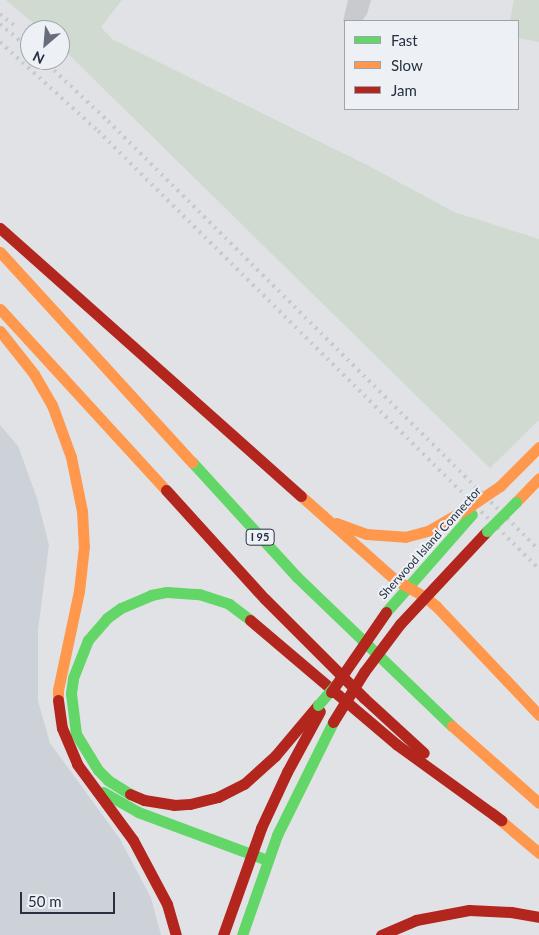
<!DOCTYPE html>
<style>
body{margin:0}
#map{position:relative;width:539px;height:935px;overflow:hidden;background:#e0e2e5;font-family:Lato,sans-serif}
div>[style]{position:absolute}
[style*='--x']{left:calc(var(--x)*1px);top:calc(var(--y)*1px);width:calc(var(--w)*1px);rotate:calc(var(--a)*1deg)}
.built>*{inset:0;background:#cdd2d9}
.green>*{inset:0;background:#d1dad0}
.building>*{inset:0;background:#c8cacd}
.fast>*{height:11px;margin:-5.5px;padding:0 5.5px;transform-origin:5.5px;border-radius:5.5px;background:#63d668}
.slow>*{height:11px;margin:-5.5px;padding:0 5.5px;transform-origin:5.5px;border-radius:5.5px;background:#ff974d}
.jam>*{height:11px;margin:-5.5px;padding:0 5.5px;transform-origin:5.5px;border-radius:5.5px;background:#b3261e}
.rail>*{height:4px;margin-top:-2px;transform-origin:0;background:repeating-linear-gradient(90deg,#c8cacd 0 2.5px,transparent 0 7.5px)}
.fast-bridge>*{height:11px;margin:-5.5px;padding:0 5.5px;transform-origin:5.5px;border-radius:5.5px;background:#63d668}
.slow-bridge>*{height:11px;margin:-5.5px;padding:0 5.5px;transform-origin:5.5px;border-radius:5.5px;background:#ff974d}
.jam-bridge>*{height:11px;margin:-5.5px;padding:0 5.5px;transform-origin:5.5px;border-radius:5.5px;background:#b3261e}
span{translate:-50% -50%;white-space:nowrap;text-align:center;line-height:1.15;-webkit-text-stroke:4px #edf1f6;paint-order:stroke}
.shield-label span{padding:1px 4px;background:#edf1f6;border:1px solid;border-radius:4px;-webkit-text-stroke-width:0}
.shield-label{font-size:11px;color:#263040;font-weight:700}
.street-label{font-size:12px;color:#263040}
.legend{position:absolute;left:344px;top:20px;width:175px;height:90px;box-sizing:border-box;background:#edf1f6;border:1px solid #9da4ad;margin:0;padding:6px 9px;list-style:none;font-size:15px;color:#263040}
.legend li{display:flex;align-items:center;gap:10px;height:25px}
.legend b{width:25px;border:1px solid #9da4ad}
.north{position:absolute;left:20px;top:20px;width:50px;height:50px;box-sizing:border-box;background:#edf1f6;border:1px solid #9da4ad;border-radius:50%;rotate:207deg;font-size:14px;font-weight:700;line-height:20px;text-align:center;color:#263040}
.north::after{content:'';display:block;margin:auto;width:18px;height:22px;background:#676e7a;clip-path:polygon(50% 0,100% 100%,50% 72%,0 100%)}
.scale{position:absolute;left:20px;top:892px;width:95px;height:22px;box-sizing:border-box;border:2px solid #263040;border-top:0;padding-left:6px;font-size:15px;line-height:18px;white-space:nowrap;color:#263040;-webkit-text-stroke:4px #edf1f6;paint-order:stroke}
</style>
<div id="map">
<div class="built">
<i style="clip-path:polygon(0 425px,18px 446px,37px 498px,49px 545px,38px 630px,38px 701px,50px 743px,120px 839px,151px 898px,161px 935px,0 935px)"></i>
</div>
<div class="green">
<i style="clip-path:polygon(6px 0,122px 0,101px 27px,112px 39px,369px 166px,454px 212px,539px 239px,539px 420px,490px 468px,60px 46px,60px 30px,41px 30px)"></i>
<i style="clip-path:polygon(514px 0,539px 0,539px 42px,518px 38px,518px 21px,510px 21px)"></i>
</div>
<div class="building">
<i style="clip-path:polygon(348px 0,371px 0,367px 14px,362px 21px,343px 21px)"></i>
</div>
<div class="fast">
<i style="--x:192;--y:462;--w:156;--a:47.6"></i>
<i style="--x:297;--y:577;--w:215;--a:43.9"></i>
<i style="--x:386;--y:612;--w:130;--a:-48.7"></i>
<i style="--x:103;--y:792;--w:40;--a:29.7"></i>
<i style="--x:138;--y:812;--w:138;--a:20.4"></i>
<i style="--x:130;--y:794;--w:26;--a:-148"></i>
<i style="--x:108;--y:780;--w:14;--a:-135"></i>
<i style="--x:98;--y:770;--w:42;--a:-121.4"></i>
<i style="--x:76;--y:734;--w:41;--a:-97"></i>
<i style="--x:71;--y:693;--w:15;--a:-82"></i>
<i style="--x:73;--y:678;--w:41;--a:-68.5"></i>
<i style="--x:88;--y:640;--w:29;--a:-49"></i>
<i style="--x:107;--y:618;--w:17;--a:-36"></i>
<i style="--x:121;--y:608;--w:33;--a:-23"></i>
<i style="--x:151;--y:595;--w:16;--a:-11"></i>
<i style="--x:167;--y:592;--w:32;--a:4"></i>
<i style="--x:199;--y:594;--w:32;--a:18"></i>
<i style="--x:229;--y:604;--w:26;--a:37"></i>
<i style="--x:242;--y:935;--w:106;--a:-70.7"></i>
<i style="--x:277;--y:835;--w:126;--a:-63.6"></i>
</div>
<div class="slow">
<i style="--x:0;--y:252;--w:285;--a:47.6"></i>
<i style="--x:0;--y:309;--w:246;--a:47.5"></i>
<i style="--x:0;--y:331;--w:55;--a:51.7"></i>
<i style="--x:34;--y:374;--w:36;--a:60"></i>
<i style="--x:52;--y:405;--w:55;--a:69.9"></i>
<i style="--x:71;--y:457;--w:55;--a:78.5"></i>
<i style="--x:82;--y:511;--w:35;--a:87"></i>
<i style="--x:84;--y:546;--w:45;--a:96.3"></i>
<i style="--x:79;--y:591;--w:101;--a:102"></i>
<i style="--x:58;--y:690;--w:10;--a:90"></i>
<i style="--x:500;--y:486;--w:55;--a:-45"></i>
<i style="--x:301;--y:496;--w:125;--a:41.7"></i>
<i style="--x:394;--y:579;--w:34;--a:30"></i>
<i style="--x:424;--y:596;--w:16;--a:40"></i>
<i style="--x:436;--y:606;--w:150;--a:46.6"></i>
<i style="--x:516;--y:502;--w:33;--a:-46"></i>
<i style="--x:336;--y:523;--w:32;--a:20"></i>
<i style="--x:366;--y:534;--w:39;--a:4"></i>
<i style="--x:405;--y:537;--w:24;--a:-15"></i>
<i style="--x:428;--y:531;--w:44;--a:-30.1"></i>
<i style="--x:452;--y:726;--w:116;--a:41.5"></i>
<i style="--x:492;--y:813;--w:62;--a:40.4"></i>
</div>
<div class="jam">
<i style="--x:0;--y:228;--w:403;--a:41.7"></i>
<i style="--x:166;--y:490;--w:147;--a:47.8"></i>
<i style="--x:265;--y:599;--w:140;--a:45"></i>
<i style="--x:364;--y:698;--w:81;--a:42.5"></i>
<i style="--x:250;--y:620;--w:192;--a:40.3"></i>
<i style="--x:396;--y:744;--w:130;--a:35.9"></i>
<i style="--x:400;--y:624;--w:127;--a:-46.9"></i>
<i style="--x:58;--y:700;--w:28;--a:82"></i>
<i style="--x:62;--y:728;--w:39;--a:67"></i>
<i style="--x:77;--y:764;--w:94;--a:53.6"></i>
<i style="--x:133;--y:840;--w:72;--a:62"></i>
<i style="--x:167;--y:904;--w:32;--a:74"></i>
<i style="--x:130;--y:794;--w:15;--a:23"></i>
<i style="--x:144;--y:800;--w:30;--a:9"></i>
<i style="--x:174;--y:805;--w:16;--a:-4"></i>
<i style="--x:190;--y:804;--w:29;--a:-14"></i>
<i style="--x:218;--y:797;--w:29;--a:-27"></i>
<i style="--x:244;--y:784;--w:42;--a:-42.1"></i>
<i style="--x:275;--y:756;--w:67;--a:-49.9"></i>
<i style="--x:223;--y:935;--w:114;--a:-70.4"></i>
<i style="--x:261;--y:828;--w:62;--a:-65.1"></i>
<i style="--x:287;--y:772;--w:69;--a:-61.6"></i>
<i style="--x:381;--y:935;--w:38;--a:-23"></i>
<i style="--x:416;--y:920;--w:54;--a:-10.7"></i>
<i style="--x:469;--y:910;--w:42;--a:2.7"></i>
<i style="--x:511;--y:912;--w:28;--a:10"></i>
</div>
<div class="rail">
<i style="--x:0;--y:14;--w:19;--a:39"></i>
<i style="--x:0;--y:24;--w:39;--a:40"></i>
<i style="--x:0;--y:42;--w:132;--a:42.2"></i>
<i style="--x:98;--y:131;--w:622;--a:44.8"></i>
<i style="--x:43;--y:60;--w:89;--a:43.2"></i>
<i style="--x:108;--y:121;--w:608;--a:44.87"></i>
</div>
<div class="fast-bridge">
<i style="--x:487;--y:531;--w:41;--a:-45"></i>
<i style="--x:318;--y:705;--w:28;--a:-49"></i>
</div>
<div class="slow-bridge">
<i style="--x:466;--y:509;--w:41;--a:-34.1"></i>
</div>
<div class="jam-bridge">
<i style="--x:331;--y:692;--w:97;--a:-55.5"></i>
<i style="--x:333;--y:722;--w:59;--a:-58.2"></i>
<i style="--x:364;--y:672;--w:60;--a:-53.1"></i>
</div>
<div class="shield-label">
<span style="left:260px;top:537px">I 95</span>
</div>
<div class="street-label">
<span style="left:430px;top:543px;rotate:-48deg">Sherwood Island Connector</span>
</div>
<ul class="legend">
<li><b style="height:6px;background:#63d668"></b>Fast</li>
<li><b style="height:6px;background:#ff974d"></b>Slow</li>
<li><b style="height:6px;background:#b3261e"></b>Jam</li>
</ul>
<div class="north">N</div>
<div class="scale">50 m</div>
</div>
